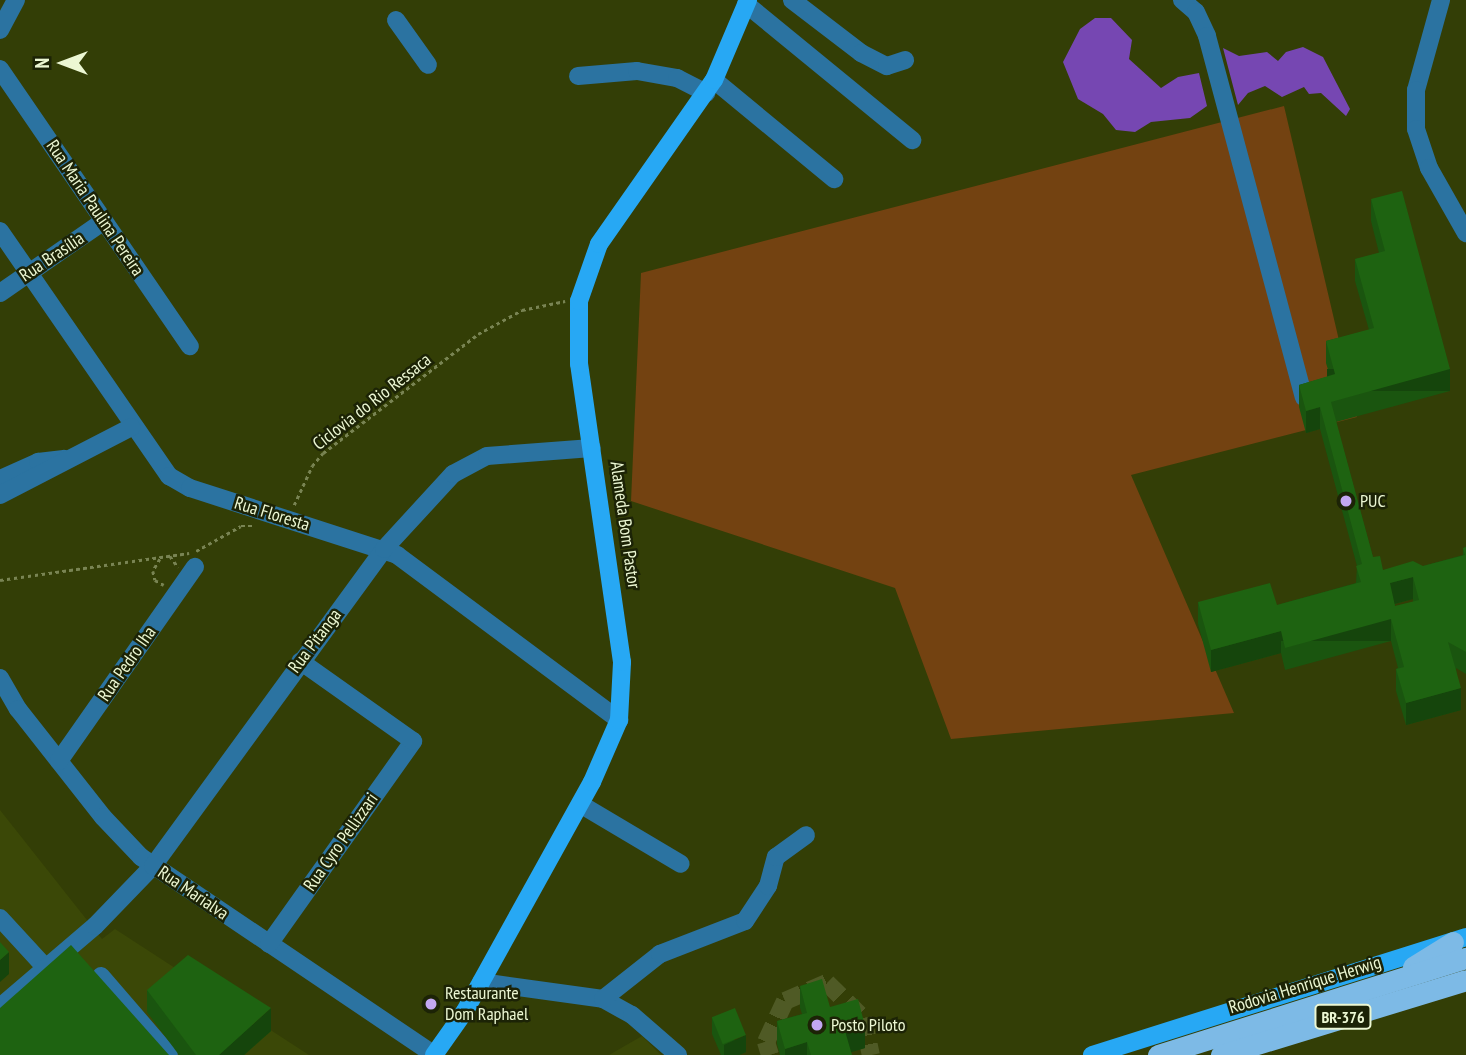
<!DOCTYPE html>
<meta charset="utf-8">
<style>
body{margin:0}
#map{position:relative;width:1466px;height:1055px;overflow:hidden;background:#333e06;font-family:"PT Sans Narrow",sans-serif}
div>[style]{position:absolute}
[style*='--x']{left:calc(var(--x)*1px);top:calc(var(--y)*1px);width:calc(var(--w)*1px);rotate:calc(var(--a)*1deg)}
.built>*{inset:0;background:#3b4807}
.green>*{inset:0;background:#734211}
.water>*{inset:0;background:#7647b2}
.minor-tunnel>*{height:18px;margin-top:-9px;transform-origin:0;background:repeating-linear-gradient(90deg,#4f5a25 0 18px,transparent 0 27px)}
.path>*{height:2.5px;margin-top:-1.25px;transform-origin:0;background:repeating-linear-gradient(90deg,#798453 0 3.5px,transparent 0 7px)}
.minor>*{height:18px;margin:-9px;padding:0 9px;transform-origin:9px;border-radius:9px;background:#2b73a1}
.major>*{height:18px;margin:-9px;padding:0 9px;transform-origin:9px;border-radius:9px;background:#27a8f4}
.highway>*{height:21px;margin:-10.5px;padding:0 10.5px;transform-origin:10.5px;border-radius:10.5px;background:#7dbae6}
.wall>*{inset:0;background:#1a550f}
.shaded-wall>*{inset:0;background:#15450c;transform-origin:0 0}
.building>*{inset:0;background:#1e6311;transform-origin:0 0}
.dots>*{width:19px;height:19px;translate:-50% -50%;box-sizing:border-box;border:4px solid #1c2306;border-radius:50%}
span{translate:-50% -50%;white-space:nowrap;text-align:center;line-height:1.15;-webkit-text-stroke:5px #1c2306;paint-order:stroke}
.shield-label span{padding:2px 5px;background:#1c2306;border:2px solid;border-radius:5px;-webkit-text-stroke-width:0}
.shield-label{font-size:16px;color:#ecf7d3;font-weight:700}
.street-label{font-size:18px;color:#ecf7d3}
.poi-label{font-size:18px;color:#ecf7d3}
.left{translate:0 -50%;text-align:left}
.north{position:absolute;left:28px;top:28px;width:70px;height:70px;-webkit-text-stroke:5px #1c2306;paint-order:stroke;rotate:270deg;font-size:19px;font-weight:700;line-height:28px;text-align:center;color:#ecf7d3}
.north::after{content:'';display:block;margin:auto;width:24px;height:32px;background:#ecf7d3;clip-path:polygon(50% 0,100% 100%,50% 72%,0 100%)}
</style>
<div id="map">
<div class="built">
<i style="clip-path:polygon(0 810px,102px 939px,115px 929px,309px 1055px,0 1055px)"></i>
<i style="clip-path:polygon(642px 1036px,661px 1055px,609px 1055px)"></i>
</div>
<div class="green">
<i style="clip-path:polygon(1284px 106px,1357px 417px,1131px 475px,1234px 713px,951px 739px,895px 588px,631px 501px,641px 273px)"></i>
</div>
<div class="water">
<i style="clip-path:polygon(1095px 18px,1111px 18px,1132px 40px,1129px 59px,1161px 88px,1178px 77px,1199px 73px,1207px 106px,1190px 118px,1151px 122px,1135px 132px,1116px 130px,1103px 114px,1078px 99px,1063px 62px,1080px 29px)"></i>
<i style="clip-path:polygon(1303px 47px,1323px 57px,1350px 109px,1346px 116px,1321px 93px,1309px 94px,1304px 87px,1282px 97px,1265px 86px,1248px 93px,1238px 105px,1223px 48px,1239px 56px,1267px 52px,1278px 61px,1286px 52px)"></i>
</div>
<div class="minor-tunnel">
<i style="--x:770;--y:1055;--w:14;--a:-107"></i>
<i style="--x:766;--y:1042;--w:45;--a:-65.1"></i>
<i style="--x:785;--y:1001;--w:46;--a:-23.2"></i>
<i style="--x:827;--y:983;--w:50;--a:44.2"></i>
<i style="--x:863;--y:1018;--w:38;--a:78"></i>
</div>
<div class="path">
<i style="--x:294;--y:505;--w:43;--a:-65.2"></i>
<i style="--x:312;--y:466;--w:17;--a:-50"></i>
<i style="--x:323;--y:453;--w:195;--a:-37.5"></i>
<i style="--x:478;--y:334;--w:50;--a:-28.6"></i>
<i style="--x:522;--y:310;--w:44;--a:-11.8"></i>
<i style="--x:196;--y:551;--w:51;--a:-29.1"></i>
<i style="--x:241;--y:526;--w:14;--a:0"></i>
<i style="--x:170;--y:556;--w:14;--a:54"></i>
<i style="--x:160;--y:559;--w:14;--a:120"></i>
<i style="--x:153;--y:571;--w:9;--a:77"></i>
<i style="--x:155;--y:580;--w:10;--a:29"></i>
<i style="--x:0;--y:580;--w:191;--a:-8.1"></i>
</div>
<div class="minor">
<i style="--x:792;--y:0;--w:87;--a:37.5"></i>
<i style="--x:861;--y:53;--w:29;--a:27"></i>
<i style="--x:887;--y:66;--w:19;--a:-18"></i>
<i style="--x:1182;--y:0;--w:18;--a:41"></i>
<i style="--x:1196;--y:12;--w:26;--a:65"></i>
<i style="--x:1207;--y:36;--w:374;--a:75"></i>
<i style="--x:1441;--y:0;--w:93;--a:105.5"></i>
<i style="--x:1416;--y:90;--w:39;--a:90"></i>
<i style="--x:1416;--y:129;--w:41;--a:71.6"></i>
<i style="--x:1429;--y:168;--w:75;--a:60.4"></i>
<i style="--x:746;--y:4;--w:215;--a:39.3"></i>
<i style="--x:396;--y:20;--w:55;--a:54.6"></i>
<i style="--x:0;--y:30;--w:34;--a:-62"></i>
<i style="--x:0;--y:69;--w:336;--a:55.6"></i>
<i style="--x:578;--y:76;--w:59;--a:-4.8"></i>
<i style="--x:637;--y:71;--w:41;--a:9.9"></i>
<i style="--x:677;--y:78;--w:33;--a:27"></i>
<i style="--x:714;--y:80;--w:156;--a:39.5"></i>
<i style="--x:0;--y:231;--w:298;--a:55.4"></i>
<i style="--x:169;--y:476;--w:24;--a:30"></i>
<i style="--x:190;--y:488;--w:218;--a:17.9"></i>
<i style="--x:397;--y:555;--w:277;--a:36.6"></i>
<i style="--x:0;--y:293;--w:126;--a:-34.7"></i>
<i style="--x:0;--y:479;--w:42;--a:-24.1"></i>
<i style="--x:38;--y:462;--w:26;--a:-7"></i>
<i style="--x:0;--y:495;--w:148;--a:-27.3"></i>
<i style="--x:0;--y:678;--w:36;--a:60"></i>
<i style="--x:18;--y:709;--w:137;--a:51.8"></i>
<i style="--x:103;--y:817;--w:55;--a:46.5"></i>
<i style="--x:141;--y:857;--w:354;--a:34"></i>
<i style="--x:59;--y:761;--w:237;--a:-55"></i>
<i style="--x:580;--y:804;--w:117;--a:30.7"></i>
<i style="--x:0;--y:918;--w:68;--a:47.4"></i>
<i style="--x:269;--y:944;--w:249;--a:-54.6"></i>
<i style="--x:413;--y:741;--w:138;--a:-144.7"></i>
<i style="--x:101;--y:976;--w:104;--a:49.3"></i>
<i style="--x:481;--y:982;--w:123;--a:7.9"></i>
<i style="--x:603;--y:999;--w:33;--a:29"></i>
<i style="--x:632;--y:1015;--w:61;--a:41"></i>
<i style="--x:603;--y:999;--w:73;--a:-38.3"></i>
<i style="--x:660;--y:954;--w:91;--a:-21.2"></i>
<i style="--x:745;--y:921;--w:42;--a:-56.7"></i>
<i style="--x:768;--y:886;--w:30;--a:-75"></i>
<i style="--x:776;--y:857;--w:37;--a:-36"></i>
<i style="--x:0;--y:1007;--w:125;--a:-40.5"></i>
<i style="--x:95;--y:926;--w:83;--a:-46"></i>
<i style="--x:153;--y:866;--w:392;--a:-53.9"></i>
<i style="--x:384;--y:549;--w:102;--a:-47.4"></i>
<i style="--x:453;--y:474;--w:38;--a:-28"></i>
<i style="--x:487;--y:456;--w:105;--a:-4.4"></i>
</div>
<div class="major">
<i style="--x:434;--y:1055;--w:54;--a:-54.8"></i>
<i style="--x:465;--y:1011;--w:262;--a:-61"></i>
<i style="--x:592;--y:782;--w:68;--a:-66.5"></i>
<i style="--x:619;--y:720;--w:58;--a:-87"></i>
<i style="--x:622;--y:662;--w:301;--a:-98.2"></i>
<i style="--x:579;--y:364;--w:63;--a:-90"></i>
<i style="--x:579;--y:301;--w:60;--a:-70.7"></i>
<i style="--x:599;--y:244;--w:200;--a:-55"></i>
<i style="--x:714;--y:80;--w:87;--a:-67"></i>
<i style="--x:1092;--y:1055;--w:392;--a:-17.5"></i>
</div>
<div class="highway">
<i style="--x:1413;--y:967;--w:47;--a:-32"></i>
<i style="--x:1158;--y:1055;--w:323;--a:-17.5"></i>
<i style="--x:1221;--y:1055;--w:256;--a:-17"></i>
</div>
<div class="wall">
<i style="clip-path:polygon(evenodd,1371px 199px,1450px 391px,1336px 422px,1373px 557px,1383px 570px,1423px 566px,1463px 555px,1463px 548px,1466px 547px,1466px 674px,1456px 668px,1461px 710px,1406px 725px,1396px 691px,1396px 669px,1398px 668px,1391px 641px,1285px 670px,1281px 653px,1211px 672px,1198px 624px,1198px 602px,1277px 605px,1356px 583px,1357px 566px,1320px 429px,1306px 433px,1299px 407px,1299px 385px,1330px 376px,1326px 363px,1326px 341px,1369px 330px,1355px 281px,1355px 259px,1379px 253px,1371px 221px,1371px 199px,1413px 599px,1413px 602px,1395px 606px,1395px 604px,1413px 599px)"></i>
<i style="clip-path:polygon(800px 986px,830px 1007px,865px 1048px,851px 1052px,852px 1055px,780px 1055px,777px 1044px,777px 1021px,802px 1014px,800px 1008px)"></i>
<i style="clip-path:polygon(147px 990px,271px 1031px,244px 1055px,179px 1055px,147px 1012px)"></i>
<i style="clip-path:polygon(712px 1017px,746px 1052px,739px 1055px,721px 1055px,712px 1034px)"></i>
</div>
<div class="shaded-wall">
<i style="left:1450px;top:369px;width:22px;height:123px;rotate:90deg"></i>
<i style="clip-path:polygon(1320px 407px,1320px 429px,1306px 433px,1306px 411px)"></i>
<i style="clip-path:polygon(1413px 577px,1413px 599px,1390px 605px,1390px 583px)"></i>
<i style="left:1391px;top:619px;width:22px;height:110px;rotate:90deg"></i>
<i style="clip-path:polygon(1281px 631px,1281px 653px,1211px 672px,1211px 650px)"></i>
<i style="clip-path:polygon(1461px 688px,1461px 710px,1406px 725px,1406px 703px)"></i>
<i style="clip-path:polygon(9px 952px,9px 974px,0 982px,0 960px)"></i>
<i style="clip-path:polygon(271px 1008px,271px 1031px,244px 1055px,219px 1055px)"></i>
<i style="clip-path:polygon(865px 1026px,865px 1048px,845px 1054px,845px 1031px)"></i>
<i style="clip-path:polygon(746px 1035px,746px 1052px,739px 1055px,724px 1055px,724px 1045px)"></i>
<i style="clip-path:polygon(807px 1042px,807px 1055px,785px 1055px,785px 1049px)"></i>
</div>
<div class="building">
<i style="clip-path:polygon(evenodd,1402px 191px,1450px 369px,1331px 402px,1373px 557px,1380px 556px,1383px 570px,1413px 561px,1423px 566px,1465px 555px,1463px 548px,1466px 547px,1466px 652px,1448px 642px,1461px 688px,1406px 703px,1396px 669px,1404px 667px,1391px 619px,1285px 648px,1281px 631px,1211px 650px,1198px 602px,1270px 583px,1277px 605px,1361px 582px,1356px 566px,1362px 564px,1320px 407px,1306px 411px,1299px 385px,1335px 374px,1326px 341px,1374px 328px,1355px 259px,1385px 251px,1371px 199px,1402px 191px,1413px 577px,1419px 600px,1395px 606px,1390px 583px,1413px 577px)"></i>
<i style="clip-path:polygon(0 942px,9px 952px,0 960px)"></i>
<i style="clip-path:polygon(71px 945px,169px 1055px,0 1055px,0 1008px)"></i>
<i style="clip-path:polygon(188px 955px,271px 1008px,219px 1055px,196px 1055px,147px 990px)"></i>
<i style="clip-path:polygon(822px 979px,830px 1007px,858px 999px,865px 1026px,845px 1031px,852px 1055px,811px 1055px,807px 1042px,785px 1049px,777px 1021px,807px 1013px,800px 986px)"></i>
<i style="left:735px;top:1008px;width:29px;height:25px;rotate:68deg"></i>
</div>
<div class="dots">
<i style="left:1346px;top:501px;background:#c3a7f2"></i>
<i style="left:431px;top:1004px;background:#c3a7f2"></i>
<i style="left:817px;top:1025px;background:#c3a7f2"></i>
</div>
<div class="shield-label">
<span style="left:1343px;top:1017px">BR-376</span>
</div>
<div class="street-label">
<span style="left:95px;top:208px;rotate:56deg">Rua Maria Paulina Pereira</span>
<span style="left:52px;top:257px;rotate:-34deg">Rua Brasília</span>
<span style="left:372px;top:402px;rotate:-38deg">Ciclovia do Rio Ressaca</span>
<span style="left:272px;top:514px;rotate:17deg">Rua Floresta</span>
<span style="left:625px;top:525px;rotate:82deg">Alameda Bom Pastor</span>
<span style="left:315px;top:641px;rotate:-53deg">Rua Pitanga</span>
<span style="left:127px;top:664px;rotate:-55deg">Rua Pedro Iha</span>
<span style="left:341px;top:842px;rotate:-55deg">Rua Cyro Pellizzari</span>
<span style="left:193px;top:893px;rotate:34deg">Rua Marialva</span>
<span style="left:1305px;top:985px;rotate:-17deg">Rodovia Henrique Herwig</span>
</div>
<div class="poi-label">
<span class="left" style="left:1360px;top:501px">PUC</span>
<span class="left" style="left:445px;top:1004px">Restaurante<br>Dom Raphael</span>
<span class="left" style="left:831px;top:1025px">Posto Piloto</span>
</div>
<div class="north">N</div>
</div>
